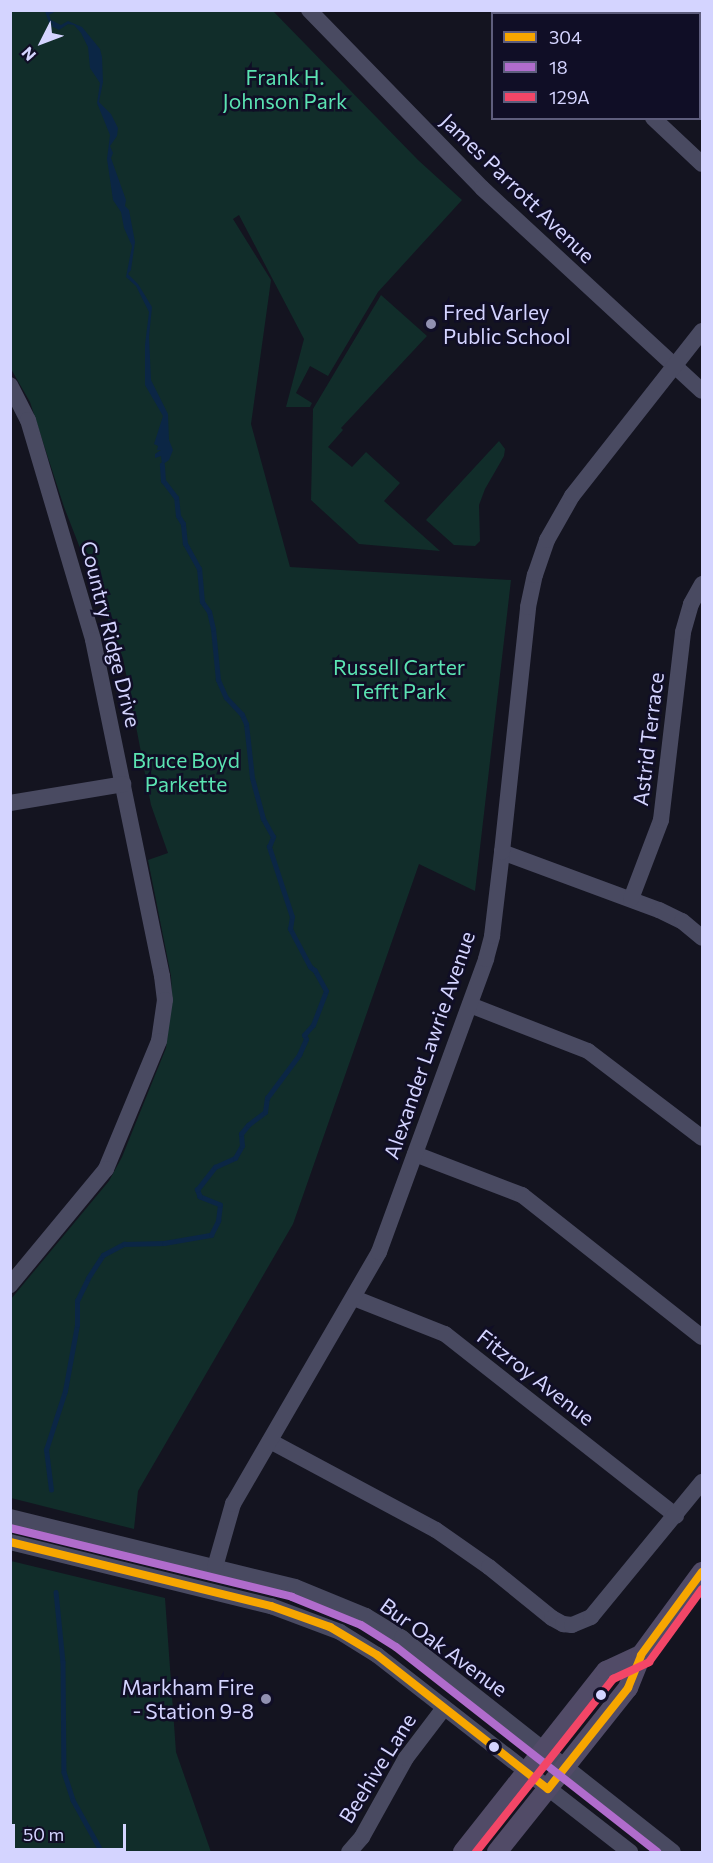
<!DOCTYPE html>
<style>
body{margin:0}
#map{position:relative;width:713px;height:1863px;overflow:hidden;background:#141420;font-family:Commissioner,sans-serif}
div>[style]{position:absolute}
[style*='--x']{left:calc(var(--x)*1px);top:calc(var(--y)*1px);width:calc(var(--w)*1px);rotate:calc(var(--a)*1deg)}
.green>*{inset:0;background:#112d2a}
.water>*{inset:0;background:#0b2645}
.stream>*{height:4.5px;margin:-2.25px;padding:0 2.25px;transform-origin:2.25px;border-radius:2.25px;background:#0b2645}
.minor>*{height:16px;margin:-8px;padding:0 8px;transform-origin:8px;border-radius:8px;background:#494a61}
.major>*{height:20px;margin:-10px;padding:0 10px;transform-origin:10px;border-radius:10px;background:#514b67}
.bus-1>*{height:8px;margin:-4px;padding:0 4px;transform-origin:4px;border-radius:4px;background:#f7a600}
.bus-2>*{height:8px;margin:-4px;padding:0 4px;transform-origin:4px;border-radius:4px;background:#b06ccc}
.bus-3>*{height:8px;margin:-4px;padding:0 4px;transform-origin:4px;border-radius:4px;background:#f34667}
.dots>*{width:16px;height:16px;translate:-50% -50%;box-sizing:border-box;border:3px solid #100e26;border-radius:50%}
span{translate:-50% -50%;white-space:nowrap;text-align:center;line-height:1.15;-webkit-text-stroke:5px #100e26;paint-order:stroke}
.park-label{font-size:21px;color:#5be3b2}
.street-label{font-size:21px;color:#d4d4ff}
.poi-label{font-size:21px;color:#d4d4ff}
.left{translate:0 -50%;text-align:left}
.right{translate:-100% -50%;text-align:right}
.frame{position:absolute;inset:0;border:12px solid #d4d4ff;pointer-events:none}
.legend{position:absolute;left:491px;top:12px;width:210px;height:108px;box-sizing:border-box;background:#100e26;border:2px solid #5e5d7d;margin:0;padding:8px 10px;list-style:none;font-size:18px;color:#d4d4ff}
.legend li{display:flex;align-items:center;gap:12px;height:30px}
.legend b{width:30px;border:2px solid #5e5d7d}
.north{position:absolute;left:12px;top:12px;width:60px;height:60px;-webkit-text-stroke:4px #100e26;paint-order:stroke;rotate:228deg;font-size:16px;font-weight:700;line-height:24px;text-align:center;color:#d4d4ff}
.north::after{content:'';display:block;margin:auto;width:21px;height:27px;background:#d4d4ff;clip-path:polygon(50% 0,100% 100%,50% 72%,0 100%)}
.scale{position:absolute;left:12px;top:1824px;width:114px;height:27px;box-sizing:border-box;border:3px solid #d4d4ff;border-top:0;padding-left:8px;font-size:18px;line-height:21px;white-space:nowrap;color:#d4d4ff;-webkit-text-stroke:4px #100e26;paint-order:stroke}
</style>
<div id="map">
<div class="green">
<i style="clip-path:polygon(11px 11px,273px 11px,418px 160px,462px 200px,378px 292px,328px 376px,310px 366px,296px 393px,312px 403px,310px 407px,286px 407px,304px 339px,239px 215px,233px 219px,271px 280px,251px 424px,290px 567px,511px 580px,475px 891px,419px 864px,293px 1224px,138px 1491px,134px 1529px,11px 1498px,11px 1299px,109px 1181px,122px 1157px,166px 1048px,172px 996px,171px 976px,148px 860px,168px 853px,151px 805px,123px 658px,64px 507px,30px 402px,11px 369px)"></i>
<i style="clip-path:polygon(381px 295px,427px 336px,341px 428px,343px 430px,328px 447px,352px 467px,366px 452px,400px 483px,384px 501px,440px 551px,359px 544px,311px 500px,313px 409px)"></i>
<i style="clip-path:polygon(499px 441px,505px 449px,504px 456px,485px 489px,479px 505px,480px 541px,475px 546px,454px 545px,426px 520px)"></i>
<i style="clip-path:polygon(11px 1561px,165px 1598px,176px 1752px,211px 1852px,11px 1852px)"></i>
</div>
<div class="water">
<i style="clip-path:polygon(45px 11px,56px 11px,49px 15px,51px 20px,61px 25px,68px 21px,82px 27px,100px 49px,102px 57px,103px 82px,99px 102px,111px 114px,118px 128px,117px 136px,110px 146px,113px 153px,111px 158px,126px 200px,125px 206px,129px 210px,135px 242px,131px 270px,128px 274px,138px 284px,152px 307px,149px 337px,151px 380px,168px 414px,169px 440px,173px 450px,169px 460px,162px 465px,161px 456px,155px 458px,155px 454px,161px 450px,157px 450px,158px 446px,154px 444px,163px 416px,145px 385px,145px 345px,149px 312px,136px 286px,126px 277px,132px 246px,124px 228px,121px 212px,113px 200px,107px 159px,110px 135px,97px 103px,100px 83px,90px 68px,88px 47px,81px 33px,74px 25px,68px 24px,59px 30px,51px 26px,53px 24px,49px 23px)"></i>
</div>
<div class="stream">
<i style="--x:51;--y:1490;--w:40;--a:-97.1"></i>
<i style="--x:46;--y:1450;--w:62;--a:-72.1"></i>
<i style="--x:65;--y:1391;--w:67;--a:-79.7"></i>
<i style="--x:77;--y:1325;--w:24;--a:-90"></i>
<i style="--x:77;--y:1301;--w:25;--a:-64"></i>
<i style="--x:88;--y:1278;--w:27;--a:-57"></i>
<i style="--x:103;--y:1255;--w:24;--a:-28"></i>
<i style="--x:124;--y:1244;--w:40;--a:-1.4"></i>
<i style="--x:164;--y:1243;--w:48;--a:-9.7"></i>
<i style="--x:211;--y:1235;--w:16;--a:-63"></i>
<i style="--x:218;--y:1221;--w:16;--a:-83"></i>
<i style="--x:220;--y:1205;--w:22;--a:-158"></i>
<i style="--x:200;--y:1197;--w:8;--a:-113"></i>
<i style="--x:197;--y:1190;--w:29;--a:-52"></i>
<i style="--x:215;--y:1167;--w:22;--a:-24"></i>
<i style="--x:235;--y:1158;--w:14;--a:-60"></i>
<i style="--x:242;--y:1146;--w:12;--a:-95"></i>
<i style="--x:241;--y:1134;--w:11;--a:-52"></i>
<i style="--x:248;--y:1125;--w:21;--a:-37"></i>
<i style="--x:265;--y:1112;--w:14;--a:-82"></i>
<i style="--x:267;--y:1098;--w:54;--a:-53.3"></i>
<i style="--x:299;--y:1055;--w:17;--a:-66"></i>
<i style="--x:306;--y:1039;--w:4;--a:-117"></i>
<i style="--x:304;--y:1035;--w:13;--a:-48"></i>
<i style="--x:313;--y:1025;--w:36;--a:-69"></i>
<i style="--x:326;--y:991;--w:23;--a:-119"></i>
<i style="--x:315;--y:971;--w:6;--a:-141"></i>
<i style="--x:310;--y:967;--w:43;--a:-117.8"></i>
<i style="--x:290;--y:929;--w:12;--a:-81"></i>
<i style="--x:292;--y:917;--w:74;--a:-108.2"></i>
<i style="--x:269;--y:847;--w:11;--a:-68"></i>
<i style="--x:273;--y:837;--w:21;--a:-119"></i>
<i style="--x:263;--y:819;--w:42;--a:-105"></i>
<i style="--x:252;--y:778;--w:54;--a:-96.3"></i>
<i style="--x:246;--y:724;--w:10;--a:-114"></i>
<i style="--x:242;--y:715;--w:23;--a:-133"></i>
<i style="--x:226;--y:698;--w:20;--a:-114"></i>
<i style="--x:218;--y:680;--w:51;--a:-95.6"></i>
<i style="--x:213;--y:629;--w:17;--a:-103"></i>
<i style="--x:209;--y:612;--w:12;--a:-125"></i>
<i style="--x:202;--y:602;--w:33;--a:-95"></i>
<i style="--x:199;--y:569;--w:29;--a:-119"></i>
<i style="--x:185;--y:544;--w:20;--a:-96"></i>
<i style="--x:183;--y:524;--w:9;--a:-122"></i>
<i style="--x:178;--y:516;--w:18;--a:-96"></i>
<i style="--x:176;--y:498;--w:21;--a:-127"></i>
<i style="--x:163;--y:481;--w:16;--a:-94"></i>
<i style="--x:56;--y:1592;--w:70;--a:84.3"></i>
<i style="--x:63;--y:1662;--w:110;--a:89.5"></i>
<i style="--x:64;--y:1772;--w:29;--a:72"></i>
<i style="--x:73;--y:1800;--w:60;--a:60.9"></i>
</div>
<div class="minor">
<i style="--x:309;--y:10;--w:248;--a:45.8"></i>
<i style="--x:482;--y:188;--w:299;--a:42.7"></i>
<i style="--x:539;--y:10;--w:5;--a:53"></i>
<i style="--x:653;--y:118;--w:67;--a:43.2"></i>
<i style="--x:10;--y:385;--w:39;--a:63"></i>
<i style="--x:28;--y:420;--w:229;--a:73.5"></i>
<i style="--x:93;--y:640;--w:343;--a:78.4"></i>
<i style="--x:162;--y:976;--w:24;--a:83"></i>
<i style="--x:165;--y:1000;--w:41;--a:98.3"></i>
<i style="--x:159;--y:1041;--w:139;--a:112.5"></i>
<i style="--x:106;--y:1169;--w:151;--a:129.6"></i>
<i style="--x:10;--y:803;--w:115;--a:-9.5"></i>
<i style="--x:502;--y:852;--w:167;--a:20.3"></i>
<i style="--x:659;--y:910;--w:25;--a:26"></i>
<i style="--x:682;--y:921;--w:26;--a:40"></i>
<i style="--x:631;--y:899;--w:85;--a:-69.2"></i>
<i style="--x:661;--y:820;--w:189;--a:-83.3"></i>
<i style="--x:683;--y:632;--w:29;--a:-74"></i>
<i style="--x:691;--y:604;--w:23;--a:-61"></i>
<i style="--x:470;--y:1005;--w:127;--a:21.3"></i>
<i style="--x:588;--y:1051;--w:143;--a:37.3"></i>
<i style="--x:415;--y:1154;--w:115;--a:21"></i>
<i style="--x:522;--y:1195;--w:229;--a:38.3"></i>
<i style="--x:354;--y:1298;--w:98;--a:21.6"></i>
<i style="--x:445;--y:1334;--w:294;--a:38.2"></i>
<i style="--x:270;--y:1441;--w:188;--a:28.2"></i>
<i style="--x:436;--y:1530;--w:65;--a:34.9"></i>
<i style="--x:489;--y:1567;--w:81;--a:39"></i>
<i style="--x:552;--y:1618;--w:13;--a:29"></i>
<i style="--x:563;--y:1624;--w:9;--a:6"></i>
<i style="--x:572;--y:1625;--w:21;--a:-23"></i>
<i style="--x:591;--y:1617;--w:175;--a:-50.6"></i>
<i style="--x:10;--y:1517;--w:293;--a:13.8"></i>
<i style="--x:295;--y:1587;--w:77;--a:22.2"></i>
<i style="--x:366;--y:1616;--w:42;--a:31.4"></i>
<i style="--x:402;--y:1638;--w:345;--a:38.3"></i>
<i style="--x:10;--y:1542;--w:269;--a:13.8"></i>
<i style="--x:271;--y:1606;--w:74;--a:20.6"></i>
<i style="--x:340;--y:1632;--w:44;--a:31.9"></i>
<i style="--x:377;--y:1655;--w:321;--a:37.9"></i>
<i style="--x:215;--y:1567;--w:66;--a:-74.1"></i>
<i style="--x:233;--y:1504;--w:291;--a:-59.9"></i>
<i style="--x:379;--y:1252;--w:312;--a:-69.9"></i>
<i style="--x:486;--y:959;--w:24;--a:-75"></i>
<i style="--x:492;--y:936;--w:85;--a:-83.2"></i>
<i style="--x:502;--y:852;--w:246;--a:-83.9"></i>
<i style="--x:528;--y:607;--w:33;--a:-78"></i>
<i style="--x:535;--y:575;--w:37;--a:-71"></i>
<i style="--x:547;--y:540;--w:51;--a:-60.4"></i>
<i style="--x:572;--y:496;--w:210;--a:-51.8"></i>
<i style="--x:349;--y:1852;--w:20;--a:-49"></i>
<i style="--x:362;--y:1837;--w:90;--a:-60.9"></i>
<i style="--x:406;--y:1758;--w:63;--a:-52.8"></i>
</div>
<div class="major">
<i style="--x:463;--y:1852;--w:231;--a:-51.7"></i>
<i style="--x:606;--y:1671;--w:38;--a:-25"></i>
<i style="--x:497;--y:1852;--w:210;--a:-51.4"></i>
<i style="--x:628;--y:1688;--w:35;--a:-68"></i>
<i style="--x:641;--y:1655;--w:103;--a:-53.7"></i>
</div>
<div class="bus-1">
<i style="--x:10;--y:1542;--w:269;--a:13.8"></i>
<i style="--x:271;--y:1606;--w:63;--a:19.6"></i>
<i style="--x:330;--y:1627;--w:55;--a:30.8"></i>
<i style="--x:377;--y:1655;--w:217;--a:38.1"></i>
<i style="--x:548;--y:1789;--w:129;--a:-51.6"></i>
<i style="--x:628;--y:1688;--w:35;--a:-68"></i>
<i style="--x:641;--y:1655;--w:103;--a:-53.7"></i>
</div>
<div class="bus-2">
<i style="--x:10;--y:1528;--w:290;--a:13.7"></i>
<i style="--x:292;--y:1597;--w:74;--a:22.1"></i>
<i style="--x:361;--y:1625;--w:41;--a:32.2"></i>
<i style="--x:396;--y:1647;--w:332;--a:38.1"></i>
</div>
<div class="bus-3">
<i style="--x:476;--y:1852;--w:221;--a:-51.6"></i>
<i style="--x:613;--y:1679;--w:40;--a:-25"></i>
<i style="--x:649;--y:1662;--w:90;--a:-54"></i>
</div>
<div class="dots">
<i style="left:431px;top:324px;background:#9191b1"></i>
<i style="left:601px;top:1695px;background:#d4d4ff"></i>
<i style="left:266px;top:1699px;background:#9191b1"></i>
<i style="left:494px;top:1747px;background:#d4d4ff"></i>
</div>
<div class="park-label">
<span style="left:285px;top:89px">Frank H.<br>Johnson Park</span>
<span style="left:399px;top:679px">Russell Carter<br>Tefft Park</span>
<span style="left:186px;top:772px">Bruce Boyd<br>Parkette</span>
</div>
<div class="street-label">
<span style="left:518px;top:188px;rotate:44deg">James Parrott Avenue</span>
<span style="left:111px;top:634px;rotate:76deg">Country Ridge Drive</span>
<span style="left:648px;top:739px;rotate:-83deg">Astrid Terrace</span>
<span style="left:429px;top:1045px;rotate:-71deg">Alexander Lawrie Avenue</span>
<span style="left:536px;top:1377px;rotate:38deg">Fitzroy Avenue</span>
<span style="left:444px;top:1647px;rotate:36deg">Bur Oak Avenue</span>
<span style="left:377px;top:1768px;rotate:-58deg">Beehive Lane</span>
</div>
<div class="poi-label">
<span class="left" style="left:443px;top:324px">Fred Varley<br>Public School</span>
<span class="right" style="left:254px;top:1699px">Markham Fire<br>- Station 9-8</span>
</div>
<div class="frame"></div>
<ul class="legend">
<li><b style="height:8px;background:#f7a600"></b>304</li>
<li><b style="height:8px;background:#b06ccc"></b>18</li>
<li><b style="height:8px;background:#f34667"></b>129A</li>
</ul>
<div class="north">N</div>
<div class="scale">50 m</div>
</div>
